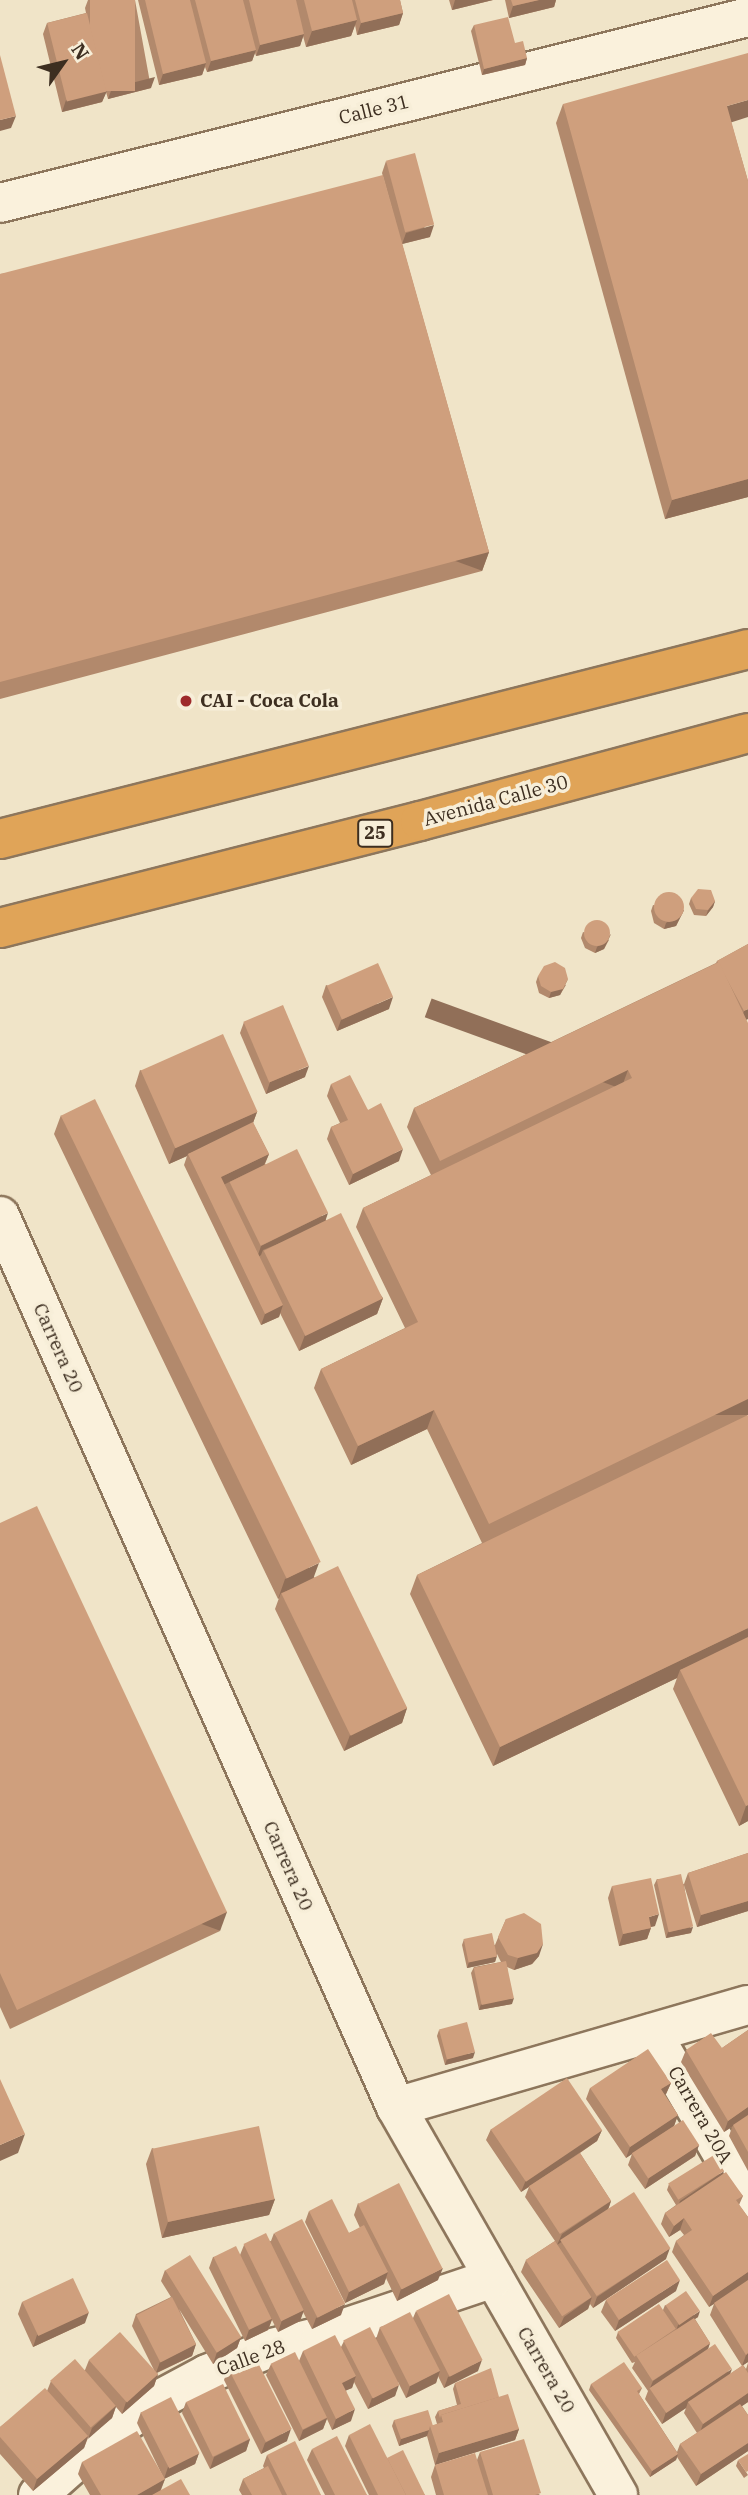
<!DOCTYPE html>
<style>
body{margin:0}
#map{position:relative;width:748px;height:2495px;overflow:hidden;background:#f0e4c8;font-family:"IBM Plex Serif",serif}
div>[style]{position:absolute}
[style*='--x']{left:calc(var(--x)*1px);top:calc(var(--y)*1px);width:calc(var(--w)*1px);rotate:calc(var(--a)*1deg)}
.roads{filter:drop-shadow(2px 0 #8d765c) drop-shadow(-2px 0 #8d765c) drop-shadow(0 2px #8d765c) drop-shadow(0 -2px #8d765c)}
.minor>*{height:38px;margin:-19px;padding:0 19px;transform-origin:19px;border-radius:19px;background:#faf1dc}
.highway>*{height:38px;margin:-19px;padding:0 19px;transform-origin:19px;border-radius:19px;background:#e0a458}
.wall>*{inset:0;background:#b2896c}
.shaded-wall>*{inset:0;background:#916f58;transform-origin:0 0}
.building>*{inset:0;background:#cf9f7d;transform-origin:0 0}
.round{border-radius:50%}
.dots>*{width:19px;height:19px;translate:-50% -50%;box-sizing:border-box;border:4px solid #f7eed8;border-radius:50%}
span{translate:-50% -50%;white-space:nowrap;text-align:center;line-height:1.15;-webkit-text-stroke:7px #f7eed8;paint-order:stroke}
.shield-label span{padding:2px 5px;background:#f7eed8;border:2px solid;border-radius:5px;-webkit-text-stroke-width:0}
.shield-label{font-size:18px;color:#3d2e20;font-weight:700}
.street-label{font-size:19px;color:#3d2e20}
.poi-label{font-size:19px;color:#3d2e20;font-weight:700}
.left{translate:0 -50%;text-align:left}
.north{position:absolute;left:28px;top:28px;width:70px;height:70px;-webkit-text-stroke:5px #f7eed8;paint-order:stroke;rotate:56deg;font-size:19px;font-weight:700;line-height:28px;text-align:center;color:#3d2e20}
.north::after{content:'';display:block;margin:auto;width:24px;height:32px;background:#3d2e20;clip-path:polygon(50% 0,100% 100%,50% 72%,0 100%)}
</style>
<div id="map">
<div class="roads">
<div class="minor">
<i style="--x:0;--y:203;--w:771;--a:-13.96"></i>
<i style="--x:0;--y:1216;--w:975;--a:66.04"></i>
<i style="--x:396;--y:2107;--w:447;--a:60.2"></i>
<i style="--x:652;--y:2033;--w:191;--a:59.8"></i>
<i style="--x:396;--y:2107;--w:366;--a:-16.2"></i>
<i style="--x:38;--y:2495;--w:84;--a:-41.6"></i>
<i style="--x:101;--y:2439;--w:63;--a:-34.7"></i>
<i style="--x:153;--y:2403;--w:61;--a:-28.2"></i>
<i style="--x:207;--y:2374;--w:66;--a:-22.3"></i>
<i style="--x:268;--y:2349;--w:55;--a:-13.8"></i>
<i style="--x:321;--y:2336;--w:182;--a:-18.6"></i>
</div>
<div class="highway">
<i style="--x:0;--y:839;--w:772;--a:-14.25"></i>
<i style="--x:0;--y:928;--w:433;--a:-14.3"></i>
<i style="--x:420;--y:821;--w:340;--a:-15"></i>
</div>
</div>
<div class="wall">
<i style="clip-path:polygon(88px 0,135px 0,151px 88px,108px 99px,106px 92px,102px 102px,62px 112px,43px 34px,47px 23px,86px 13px,85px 8px)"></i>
<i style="clip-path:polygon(138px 0,400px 0,403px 13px,399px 25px,357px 35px,355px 25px,351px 36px,306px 47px,303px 36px,300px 46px,256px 56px,255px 53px,252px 61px,207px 72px,205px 67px,202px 75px,159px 85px)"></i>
<i style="clip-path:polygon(449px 0,493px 0,452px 10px)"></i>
<i style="clip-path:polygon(505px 0,556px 0,554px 7px,509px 18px)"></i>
<i style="clip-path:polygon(474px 25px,527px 58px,525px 65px,482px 75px,471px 31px)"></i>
<i style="clip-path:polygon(563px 104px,731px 122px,748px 181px,748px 497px,665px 519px,556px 123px)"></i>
<i style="clip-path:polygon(386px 161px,430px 237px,402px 244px,489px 552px,482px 571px,0 699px,0 274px,396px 224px,382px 173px)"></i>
<i style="clip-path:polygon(691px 898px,715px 901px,713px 907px,706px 916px,694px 915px,689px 904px)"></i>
<i style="clip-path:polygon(653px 905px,684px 910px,676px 926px,664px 929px,654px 923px,651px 911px)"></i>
<i style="clip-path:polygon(583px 932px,609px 940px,604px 949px,595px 953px,585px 948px,581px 938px)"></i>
<i style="clip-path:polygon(748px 944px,746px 1019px,748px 1821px,739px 1826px,673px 1689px,677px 1678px,493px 1766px,410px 1594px,417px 1575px,482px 1543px,427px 1429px,351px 1465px,314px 1388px,321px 1369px,405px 1328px,356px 1227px,363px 1208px,431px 1175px,407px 1127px,414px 1108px,716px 963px,717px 961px)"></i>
<i style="clip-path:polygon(538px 976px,566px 985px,560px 995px,549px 998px,539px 993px,536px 982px)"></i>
<i style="clip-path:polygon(326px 985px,389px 1009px,337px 1031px,322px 997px)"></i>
<i style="clip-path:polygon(244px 1022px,305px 1077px,266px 1094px,240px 1033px)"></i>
<i style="clip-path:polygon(140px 1070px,257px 1112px,253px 1123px,269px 1154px,265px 1164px,326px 1220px,383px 1298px,377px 1314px,299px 1351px,280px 1313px,279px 1317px,261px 1325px,184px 1165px,187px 1156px,169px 1164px,135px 1086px)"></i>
<i style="clip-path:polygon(331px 1084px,368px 1110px,399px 1161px,349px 1185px,327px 1139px,331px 1127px,340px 1123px,327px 1096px)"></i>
<i style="clip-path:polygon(61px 1115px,314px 1577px,407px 1708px,402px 1723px,344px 1751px,275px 1609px,279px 1598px,278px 1599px,54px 1134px)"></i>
<i style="clip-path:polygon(0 1523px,220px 1931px,10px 2029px,0 2007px)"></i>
<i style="clip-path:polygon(748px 1853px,748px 1911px,697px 1927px,684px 1885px,691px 1933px,666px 1938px,654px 1885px,657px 1879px,684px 1884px,688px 1873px)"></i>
<i style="clip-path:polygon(612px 1886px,655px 1926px,651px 1927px,647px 1939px,619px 1946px,608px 1898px)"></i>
<i style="clip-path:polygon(506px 1919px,539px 1956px,532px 1964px,514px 1970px,507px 1967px,512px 2004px,479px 2010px,471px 1973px,474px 1967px,501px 1962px,497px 1954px,495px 1962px,467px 1968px,462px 1945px,464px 1939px,495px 1945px)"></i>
<i style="clip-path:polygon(439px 2030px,473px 2058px,445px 2065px,437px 2036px)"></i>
<i style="clip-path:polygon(748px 2030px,748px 2171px,729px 2136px,732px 2127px,724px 2132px,681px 2062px,686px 2050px,722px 2048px)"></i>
<i style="clip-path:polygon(671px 2083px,666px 2094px,665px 2095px,678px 2115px,674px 2126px,699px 2145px,695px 2156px,645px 2189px,628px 2165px,632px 2154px,626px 2158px,586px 2099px,590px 2088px)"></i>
<i style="clip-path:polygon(491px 2129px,602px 2130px,597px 2141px,580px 2153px,611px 2201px,608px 2210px,666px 2259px,593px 2308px,590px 2304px,588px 2309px,559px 2328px,521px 2272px,526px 2260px,555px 2241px,525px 2197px,529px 2187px,521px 2192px,486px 2140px)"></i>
<i style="clip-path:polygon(152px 2148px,275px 2199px,269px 2215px,162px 2238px,146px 2164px)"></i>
<i style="clip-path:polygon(724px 2173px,743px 2196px,739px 2205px,748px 2217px,748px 2362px,743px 2365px,746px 2369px,748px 2363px,748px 2402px,742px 2406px,748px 2415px,748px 2451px,696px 2486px,677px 2457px,676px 2460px,650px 2477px,589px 2390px,591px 2384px,642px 2388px,639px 2394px,677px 2452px,680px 2444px,697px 2433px,684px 2413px,686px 2408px,662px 2424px,645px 2399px,648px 2391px,632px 2368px,635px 2362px,632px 2363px,616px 2338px,618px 2332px,663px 2310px,665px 2305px,698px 2317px,695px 2319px,710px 2343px,708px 2349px,730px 2374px,742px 2366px,710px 2315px,714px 2304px,709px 2307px,672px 2252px,676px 2241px,684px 2235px,680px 2230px,669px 2237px,661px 2224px,665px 2213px,676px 2205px,667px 2190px,669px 2184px)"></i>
<i style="clip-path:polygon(358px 2203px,438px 2280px,397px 2301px,386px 2278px,384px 2284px,345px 2303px,305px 2222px,309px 2211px,349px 2233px,360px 2228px,354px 2215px)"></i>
<i style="clip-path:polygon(274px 2233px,341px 2315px,312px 2329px,303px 2312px,300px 2321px,278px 2332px,272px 2320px,268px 2330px,245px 2341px,209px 2268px,213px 2257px,240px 2255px,244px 2245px,271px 2241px)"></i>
<i style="clip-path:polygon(165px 2270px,241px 2337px,237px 2348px,213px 2364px,179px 2309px,196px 2344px,192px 2356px,157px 2373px,158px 2374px,154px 2386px,122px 2414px,116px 2407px,112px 2418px,88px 2438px,84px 2448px,33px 2491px,0 2454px,0 2427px,47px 2391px,51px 2381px,85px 2370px,89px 2360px,154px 2370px,132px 2326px,136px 2314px,171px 2297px,161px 2281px)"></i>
<i style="clip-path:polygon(676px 2291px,615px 2331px,601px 2312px,606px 2300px)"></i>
<i style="clip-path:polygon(22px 2302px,85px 2323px,33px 2347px,18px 2314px)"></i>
<i style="clip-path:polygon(416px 2311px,478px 2371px,444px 2388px,438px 2376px,436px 2383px,406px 2398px,398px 2382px,395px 2396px,368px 2409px,354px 2382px,352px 2388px,346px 2390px,351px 2421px,332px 2430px,327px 2419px,323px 2429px,299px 2441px,266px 2375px,271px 2364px,299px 2361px,303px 2351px,341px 2347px,344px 2341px,376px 2339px,380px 2327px,413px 2318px)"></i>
<i style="clip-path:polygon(228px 2368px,287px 2441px,261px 2454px,224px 2380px)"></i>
<i style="clip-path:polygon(455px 2383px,499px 2397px,519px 2429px,515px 2440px,435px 2465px,427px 2436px,399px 2446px,392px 2426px,394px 2420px,433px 2426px,437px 2424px,435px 2417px,438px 2411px,457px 2405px,453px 2389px)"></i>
<i style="clip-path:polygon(186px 2402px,250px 2439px,246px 2451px,210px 2469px,182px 2413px)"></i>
<i style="clip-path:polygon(141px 2412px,199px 2453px,195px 2464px,164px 2479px,137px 2423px)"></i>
<i style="clip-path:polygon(349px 2435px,387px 2458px,425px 2495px,369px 2495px,345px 2446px)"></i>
<i style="clip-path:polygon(312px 2449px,367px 2495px,325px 2495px,307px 2460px)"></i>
<i style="clip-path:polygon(480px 2452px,540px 2495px,436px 2495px,431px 2477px,435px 2465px,477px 2460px)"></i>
<i style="clip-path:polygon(267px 2455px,321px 2495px,242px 2495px,239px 2490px,243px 2479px,264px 2468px,263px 2466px)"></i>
<i style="clip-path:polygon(738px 2460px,748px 2475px,744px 2478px,736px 2466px)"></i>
<i style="clip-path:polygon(82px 2462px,165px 2479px,161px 2490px,190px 2495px,90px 2495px,78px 2474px)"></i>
</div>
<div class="shaded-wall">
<i style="clip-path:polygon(455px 0,493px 0,452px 10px)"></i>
<i style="clip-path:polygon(539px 0,556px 0,554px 7px,509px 18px,513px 6px)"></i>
<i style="clip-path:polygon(403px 13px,399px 25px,357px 35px,361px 23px)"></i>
<i style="clip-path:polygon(357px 20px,351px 36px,306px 47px,312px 31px)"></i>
<i style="clip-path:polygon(304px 34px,300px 46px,256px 56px,260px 45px)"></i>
<i style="clip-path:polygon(256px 50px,252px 61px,207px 72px,211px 61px)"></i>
<i style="clip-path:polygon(527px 58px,525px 65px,482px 75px,484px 69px)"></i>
<i style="clip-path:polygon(206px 63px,202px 75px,159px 85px,163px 74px)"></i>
<i style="clip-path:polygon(155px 77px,151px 88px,108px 99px,112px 88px)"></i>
<i style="clip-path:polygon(107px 91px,102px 102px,62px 112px,66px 100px)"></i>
<i style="clip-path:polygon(748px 100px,748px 117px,720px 126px,727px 106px)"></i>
<i style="clip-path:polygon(16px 116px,11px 128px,0 131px,0 120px)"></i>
<i style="clip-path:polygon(434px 225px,430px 237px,402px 244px,406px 233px)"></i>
<i style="clip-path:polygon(748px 479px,748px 497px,665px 519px,672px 500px)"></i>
<i style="left:489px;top:552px;width:20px;height:506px;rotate:110deg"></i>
<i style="clip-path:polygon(715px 901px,713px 907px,706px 916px,708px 910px)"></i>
<i style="clip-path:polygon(684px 910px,676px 926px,664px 929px,666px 923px)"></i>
<i style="clip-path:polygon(611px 934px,604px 949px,595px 953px,597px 947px)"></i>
<i style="clip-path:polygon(568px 979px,560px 995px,549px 998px,551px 992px)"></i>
<i style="clip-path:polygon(393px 997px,389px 1009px,337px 1031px,341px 1020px)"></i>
<i style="clip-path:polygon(748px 1009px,748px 1019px,740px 1023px,744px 1011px)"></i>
<i style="clip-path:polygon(309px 1066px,305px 1077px,266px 1094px,270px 1082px)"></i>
<i style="left:628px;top:1070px;width:20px;height:209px;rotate:110deg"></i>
<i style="clip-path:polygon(257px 1112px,251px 1128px,188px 1154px,187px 1156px,169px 1164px,175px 1148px)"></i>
<i style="clip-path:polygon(403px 1149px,399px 1161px,349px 1185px,353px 1174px)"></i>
<i style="clip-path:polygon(269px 1154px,264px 1165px,217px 1188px,221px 1177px)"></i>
<i style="clip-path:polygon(328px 1213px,324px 1225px,263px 1250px,261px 1255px,257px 1258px,261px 1246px)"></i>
<i style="clip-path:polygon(383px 1298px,377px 1314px,299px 1351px,305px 1335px)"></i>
<i style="clip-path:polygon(283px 1305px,279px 1317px,261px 1325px,265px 1314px)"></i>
<i style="left:748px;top:1399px;width:16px;height:288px;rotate:90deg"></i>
<i style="clip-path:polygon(434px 1410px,427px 1429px,351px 1465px,358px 1446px)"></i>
<i style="clip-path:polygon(319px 1563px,312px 1582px,281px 1593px,279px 1598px,278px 1599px,285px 1579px)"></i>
<i style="clip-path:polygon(748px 1628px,748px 1644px,680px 1670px,677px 1678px,493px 1766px,500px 1747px)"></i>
<i style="clip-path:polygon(407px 1708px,402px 1723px,344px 1751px,350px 1735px)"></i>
<i style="clip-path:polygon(748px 1805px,748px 1821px,739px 1826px,746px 1806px)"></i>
<i style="clip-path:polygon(748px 1901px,748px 1911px,697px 1927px,701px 1915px)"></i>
<i style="left:227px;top:1912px;width:20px;height:232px;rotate:110deg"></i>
<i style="clip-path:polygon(659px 1914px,655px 1926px,645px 1928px,649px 1917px)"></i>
<i style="clip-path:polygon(693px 1927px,691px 1933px,666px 1938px,668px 1932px)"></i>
<i style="clip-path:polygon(651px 1928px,647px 1939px,619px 1946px,623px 1934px)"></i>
<i style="clip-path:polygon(543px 1944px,539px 1956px,532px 1964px,514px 1970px,518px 1958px)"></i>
<i style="clip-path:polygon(497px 1956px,495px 1962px,467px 1968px,469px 1962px)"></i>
<i style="clip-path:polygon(514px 1998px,512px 2004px,479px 2010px,481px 2004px)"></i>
<i style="clip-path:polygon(475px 2052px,473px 2058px,445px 2065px,447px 2059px)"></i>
<i style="clip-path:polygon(671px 2083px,666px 2094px,657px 2101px,661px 2089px)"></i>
<i style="clip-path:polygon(748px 2107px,748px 2116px,724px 2132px,728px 2121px)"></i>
<i style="clip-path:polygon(678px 2115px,674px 2126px,626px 2158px,630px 2147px)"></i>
<i style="clip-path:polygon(602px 2130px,597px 2141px,521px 2192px,526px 2180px)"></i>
<i style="clip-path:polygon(25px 2134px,18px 2153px,0 2161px,0 2145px)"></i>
<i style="clip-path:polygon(699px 2145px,695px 2156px,645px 2189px,649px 2178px)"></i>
<i style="clip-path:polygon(724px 2171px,722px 2177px,678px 2207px,680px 2201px)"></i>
<i style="clip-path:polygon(275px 2199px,269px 2215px,162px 2238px,168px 2222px)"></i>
<i style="clip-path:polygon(611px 2201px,607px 2212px,557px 2245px,562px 2234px)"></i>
<i style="clip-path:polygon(684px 2218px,680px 2230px,669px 2237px,674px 2226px)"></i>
<i style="clip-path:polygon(670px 2248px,666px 2259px,593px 2308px,597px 2297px)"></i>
<i style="clip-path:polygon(443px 2268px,438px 2280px,397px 2301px,401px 2289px)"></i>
<i style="clip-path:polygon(388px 2272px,384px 2284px,345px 2303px,349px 2292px)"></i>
<i style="clip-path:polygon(748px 2272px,748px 2281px,709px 2307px,713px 2296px)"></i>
<i style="clip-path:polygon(680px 2280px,676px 2291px,615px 2331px,619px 2320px)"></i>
<i style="clip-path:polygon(592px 2297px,588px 2309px,559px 2328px,564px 2317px)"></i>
<i style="clip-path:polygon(345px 2304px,341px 2315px,312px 2329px,316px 2318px)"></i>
<i style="clip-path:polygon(304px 2310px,300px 2321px,278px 2332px,282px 2320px)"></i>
<i style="clip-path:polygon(700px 2311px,698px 2317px,676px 2331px,678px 2325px)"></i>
<i style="clip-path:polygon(89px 2312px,85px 2323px,33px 2347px,37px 2335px)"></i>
<i style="clip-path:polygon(272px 2319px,268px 2330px,245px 2341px,249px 2330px)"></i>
<i style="clip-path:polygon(241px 2337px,237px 2348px,213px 2364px,217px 2352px)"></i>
<i style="clip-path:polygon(710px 2343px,706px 2354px,650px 2388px,653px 2381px)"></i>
<i style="clip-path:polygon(196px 2344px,192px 2356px,156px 2373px,160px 2362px)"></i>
<i style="clip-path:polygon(748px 2353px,748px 2362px,742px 2366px,746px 2355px)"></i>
<i style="clip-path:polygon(482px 2360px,478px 2371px,444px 2388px,448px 2377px)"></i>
<i style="clip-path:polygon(732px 2369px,728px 2380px,688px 2402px,686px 2408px,662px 2424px,666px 2412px)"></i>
<i style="clip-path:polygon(440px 2371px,436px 2383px,406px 2398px,410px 2386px)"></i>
<i style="clip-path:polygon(158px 2374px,154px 2386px,122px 2414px,126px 2402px)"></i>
<i style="clip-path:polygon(356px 2376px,352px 2388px,338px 2394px,342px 2383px)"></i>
<i style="clip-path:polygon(399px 2385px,395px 2396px,368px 2409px,372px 2398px)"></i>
<i style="clip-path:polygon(748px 2393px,748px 2402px,699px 2435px,703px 2424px)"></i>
<i style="clip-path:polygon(116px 2406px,112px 2418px,88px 2439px,92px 2428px)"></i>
<i style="clip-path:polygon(355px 2409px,351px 2421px,332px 2430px,336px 2419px)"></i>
<i style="clip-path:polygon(327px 2418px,323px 2429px,299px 2441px,303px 2430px)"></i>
<i style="clip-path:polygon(291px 2429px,287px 2441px,261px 2454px,265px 2443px)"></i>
<i style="clip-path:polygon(519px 2429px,515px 2440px,435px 2465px,439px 2453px)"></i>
<i style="clip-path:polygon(429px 2430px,427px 2436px,399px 2446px,401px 2439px)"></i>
<i style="clip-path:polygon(88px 2436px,84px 2448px,33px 2491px,37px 2479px)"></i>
<i style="clip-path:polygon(250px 2439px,246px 2451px,210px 2469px,214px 2457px)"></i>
<i style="clip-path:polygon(748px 2443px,748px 2451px,696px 2486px,701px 2474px)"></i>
<i style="clip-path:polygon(199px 2453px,195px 2464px,164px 2479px,168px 2467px)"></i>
<i style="clip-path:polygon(678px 2454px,676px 2460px,650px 2477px,652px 2471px)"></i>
<i style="clip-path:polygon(165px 2479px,160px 2491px,153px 2495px,137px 2495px)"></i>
</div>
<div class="building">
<i style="left:90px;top:0;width:45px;height:91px"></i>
<i style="clip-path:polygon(145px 0,190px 0,206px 63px,163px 74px)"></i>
<i style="clip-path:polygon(195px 0,243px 0,256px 50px,211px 61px)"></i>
<i style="clip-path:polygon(249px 0,296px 0,304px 34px,260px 45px)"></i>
<i style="clip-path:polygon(304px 0,352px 0,357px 20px,312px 31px)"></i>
<i style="clip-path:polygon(355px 0,400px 0,403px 13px,361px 23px)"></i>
<i style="clip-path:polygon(511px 0,539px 0,513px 6px)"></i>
<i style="left:87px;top:13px;width:81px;height:41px;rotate:76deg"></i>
<i style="clip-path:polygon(508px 17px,515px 43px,523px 41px,527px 58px,484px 69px,474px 25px)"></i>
<i style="clip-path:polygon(748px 53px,748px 100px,727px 106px,748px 181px,748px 479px,672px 500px,563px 104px)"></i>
<i style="clip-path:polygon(0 55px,16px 116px,0 120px)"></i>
<i style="left:415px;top:153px;width:74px;height:30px;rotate:75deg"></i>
<i style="clip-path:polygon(383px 175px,489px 552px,0 682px,0 274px)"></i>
<i style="clip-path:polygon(698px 889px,711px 890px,715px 901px,708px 910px,696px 909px,691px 898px)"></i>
<i class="round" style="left:654px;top:892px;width:30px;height:30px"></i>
<i class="round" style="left:584px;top:920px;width:26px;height:26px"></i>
<i style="clip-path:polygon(748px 944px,748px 1009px,744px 1011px,717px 961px)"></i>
<i style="clip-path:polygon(555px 962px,565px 968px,568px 979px,563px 989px,551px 992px,541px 986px,538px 976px,544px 966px)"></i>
<i style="clip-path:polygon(719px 962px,748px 1023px,748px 1399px,489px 1524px,434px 1410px,358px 1446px,321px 1369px,418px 1322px,363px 1208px,632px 1078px,628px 1070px,440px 1161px,414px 1108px)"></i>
<i style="left:378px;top:963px;width:37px;height:56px;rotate:66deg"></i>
<i style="left:283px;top:1005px;width:66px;height:43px;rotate:67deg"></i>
<i style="left:223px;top:1034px;width:85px;height:90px;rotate:66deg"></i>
<i style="clip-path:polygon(350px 1075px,368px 1110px,381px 1103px,403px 1149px,353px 1174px,331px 1127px,348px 1120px,331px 1084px)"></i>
<i style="left:95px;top:1099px;width:515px;height:38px;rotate:64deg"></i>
<i style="clip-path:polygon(253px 1122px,269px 1154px,221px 1177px,283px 1305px,265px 1314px,188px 1154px)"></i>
<i style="left:297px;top:1149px;width:71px;height:75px;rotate:64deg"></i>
<i style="left:341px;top:1213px;width:95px;height:86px;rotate:64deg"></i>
<i style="clip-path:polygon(748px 1415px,748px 1628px,500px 1747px,417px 1575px)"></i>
<i style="clip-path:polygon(37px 1506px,227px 1912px,17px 2010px,0 1973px,0 1523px)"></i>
<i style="left:338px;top:1566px;width:158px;height:63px;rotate:64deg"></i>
<i style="clip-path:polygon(748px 1637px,748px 1805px,746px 1806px,680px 1670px)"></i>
<i style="clip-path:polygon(748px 1853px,748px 1901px,701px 1915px,688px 1873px)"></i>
<i style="left:681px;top:1874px;width:54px;height:25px;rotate:77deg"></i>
<i style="clip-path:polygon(651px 1878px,659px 1914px,649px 1917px,651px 1928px,623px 1934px,612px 1886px)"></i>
<i style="clip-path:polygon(524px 1913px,541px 1924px,543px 1944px,537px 1953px,518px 1958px,508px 1955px,498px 1937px,506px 1919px)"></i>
<i style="left:492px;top:1933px;width:24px;height:29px;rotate:78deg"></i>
<i style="left:506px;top:1961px;width:38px;height:33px;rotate:78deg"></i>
<i style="left:467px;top:2022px;width:31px;height:29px;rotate:75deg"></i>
<i style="clip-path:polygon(748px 2030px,748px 2107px,728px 2121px,686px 2050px,711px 2033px,722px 2048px)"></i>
<i style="clip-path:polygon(648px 2049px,671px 2083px,661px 2089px,678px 2115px,630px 2147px,590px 2088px)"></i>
<i style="left:567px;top:2078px;width:63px;height:92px;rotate:56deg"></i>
<i style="clip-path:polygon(0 2079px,25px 2134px,0 2145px)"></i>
<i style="clip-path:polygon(748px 2115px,748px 2152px,733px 2125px)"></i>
<i style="left:683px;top:2120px;width:30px;height:61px;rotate:57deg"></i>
<i style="left:259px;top:2126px;width:75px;height:109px;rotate:78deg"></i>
<i style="left:580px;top:2153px;width:57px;height:61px;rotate:57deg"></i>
<i style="left:714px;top:2155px;width:19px;height:54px;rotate:58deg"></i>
<i style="clip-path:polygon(726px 2172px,743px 2196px,736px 2200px,748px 2217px,748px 2272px,713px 2296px,676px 2241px,692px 2230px,684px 2218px,674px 2226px,665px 2213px)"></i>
<i style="left:399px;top:2183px;width:96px;height:46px;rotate:63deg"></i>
<i style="left:634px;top:2192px;width:67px;height:88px;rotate:57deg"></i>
<i style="clip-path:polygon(332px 2199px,349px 2233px,364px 2225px,388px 2272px,349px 2292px,309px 2211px)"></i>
<i style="left:302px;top:2219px;width:95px;height:31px;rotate:63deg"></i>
<i style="left:266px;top:2233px;width:86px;height:25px;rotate:64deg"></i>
<i style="left:555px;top:2241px;width:67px;height:35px;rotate:57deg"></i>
<i style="left:236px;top:2246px;width:81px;height:25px;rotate:64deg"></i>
<i style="left:190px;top:2255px;width:97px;height:29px;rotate:58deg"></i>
<i style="left:667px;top:2260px;width:24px;height:73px;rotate:57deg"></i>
<i style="left:73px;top:2278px;width:38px;height:56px;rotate:65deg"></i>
<i style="clip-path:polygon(748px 2280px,748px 2353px,746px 2355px,714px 2303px)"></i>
<i style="left:686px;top:2291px;width:24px;height:25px;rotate:55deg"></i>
<i style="left:449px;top:2294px;width:74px;height:37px;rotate:63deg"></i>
<i style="left:172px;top:2297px;width:53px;height:40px;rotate:63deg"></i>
<i style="left:659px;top:2304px;width:30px;height:50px;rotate:56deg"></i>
<i style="left:410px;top:2312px;width:66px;height:34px;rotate:63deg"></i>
<i style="left:694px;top:2318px;width:30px;height:69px;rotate:57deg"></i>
<i style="left:370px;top:2327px;width:65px;height:30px;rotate:63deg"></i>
<i style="left:120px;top:2332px;width:57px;height:42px;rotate:48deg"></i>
<i style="clip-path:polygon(335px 2335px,356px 2376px,342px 2383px,355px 2409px,336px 2419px,303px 2351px)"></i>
<i style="left:715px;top:2344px;width:30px;height:79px;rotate:56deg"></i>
<i style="left:295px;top:2352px;width:73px;height:27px;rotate:64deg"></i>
<i style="left:254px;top:2355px;width:83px;height:29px;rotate:63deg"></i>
<i style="left:75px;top:2359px;width:62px;height:33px;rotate:49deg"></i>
<i style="clip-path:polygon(624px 2362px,642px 2388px,637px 2391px,678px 2454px,652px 2471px,591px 2384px)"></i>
<i style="clip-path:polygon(743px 2365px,748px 2373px,748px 2393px,703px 2424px,688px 2402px)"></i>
<i style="clip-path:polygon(491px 2368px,499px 2397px,441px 2415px,440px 2418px,438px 2411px,461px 2404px,455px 2383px)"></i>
<i style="left:223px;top:2384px;width:61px;height:41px;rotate:64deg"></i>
<i style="clip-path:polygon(45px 2388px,88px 2436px,37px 2479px,0 2437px,0 2427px)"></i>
<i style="clip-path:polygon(508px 2394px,519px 2429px,439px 2453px,430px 2426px,443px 2422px,441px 2415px)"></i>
<i style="left:171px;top:2397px;width:63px;height:34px;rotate:63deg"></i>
<i style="clip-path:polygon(740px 2404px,748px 2415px,748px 2443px,701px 2474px,680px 2444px)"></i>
<i style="clip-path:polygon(428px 2410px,433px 2426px,430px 2426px,429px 2430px,401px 2439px,394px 2420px)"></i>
<i style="clip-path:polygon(370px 2424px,406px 2495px,378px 2495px,349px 2435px)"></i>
<i style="clip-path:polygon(137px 2431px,165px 2479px,137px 2495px,101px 2495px,82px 2462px)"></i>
<i style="clip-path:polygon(337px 2436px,367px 2495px,335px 2495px,312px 2449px)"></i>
<i style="clip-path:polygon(524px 2439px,541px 2493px,535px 2495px,493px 2495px,480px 2452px)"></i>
<i style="clip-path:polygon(295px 2441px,321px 2495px,287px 2495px,267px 2455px)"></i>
<i style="clip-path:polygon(403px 2450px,425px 2495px,406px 2495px,387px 2458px)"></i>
<i style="clip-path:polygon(475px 2453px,488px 2495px,444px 2495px,435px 2465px)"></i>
<i style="clip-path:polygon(748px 2454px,748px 2471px,746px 2472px,738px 2460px)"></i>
<i style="clip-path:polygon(268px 2466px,282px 2495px,252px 2495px,243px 2479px)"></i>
<i style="clip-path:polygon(181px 2479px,190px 2495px,152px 2495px)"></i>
</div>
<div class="dots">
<i style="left:186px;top:701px;background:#9e2a2b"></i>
</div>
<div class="shield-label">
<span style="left:375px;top:833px">25</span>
</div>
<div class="street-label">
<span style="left:374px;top:110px;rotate:-14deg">Calle 31</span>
<span style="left:496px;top:801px;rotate:-15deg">Avenida Calle 30</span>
<span style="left:58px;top:1348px;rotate:66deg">Carrera 20</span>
<span style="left:288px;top:1866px;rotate:66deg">Carrera 20</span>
<span style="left:700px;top:2115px;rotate:60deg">Carrera 20A</span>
<span style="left:251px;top:2358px;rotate:-20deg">Calle 28</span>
<span style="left:546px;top:2370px;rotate:60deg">Carrera 20</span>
</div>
<div class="poi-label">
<span class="left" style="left:200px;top:701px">CAI - Coca Cola</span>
</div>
<div class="north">N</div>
</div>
